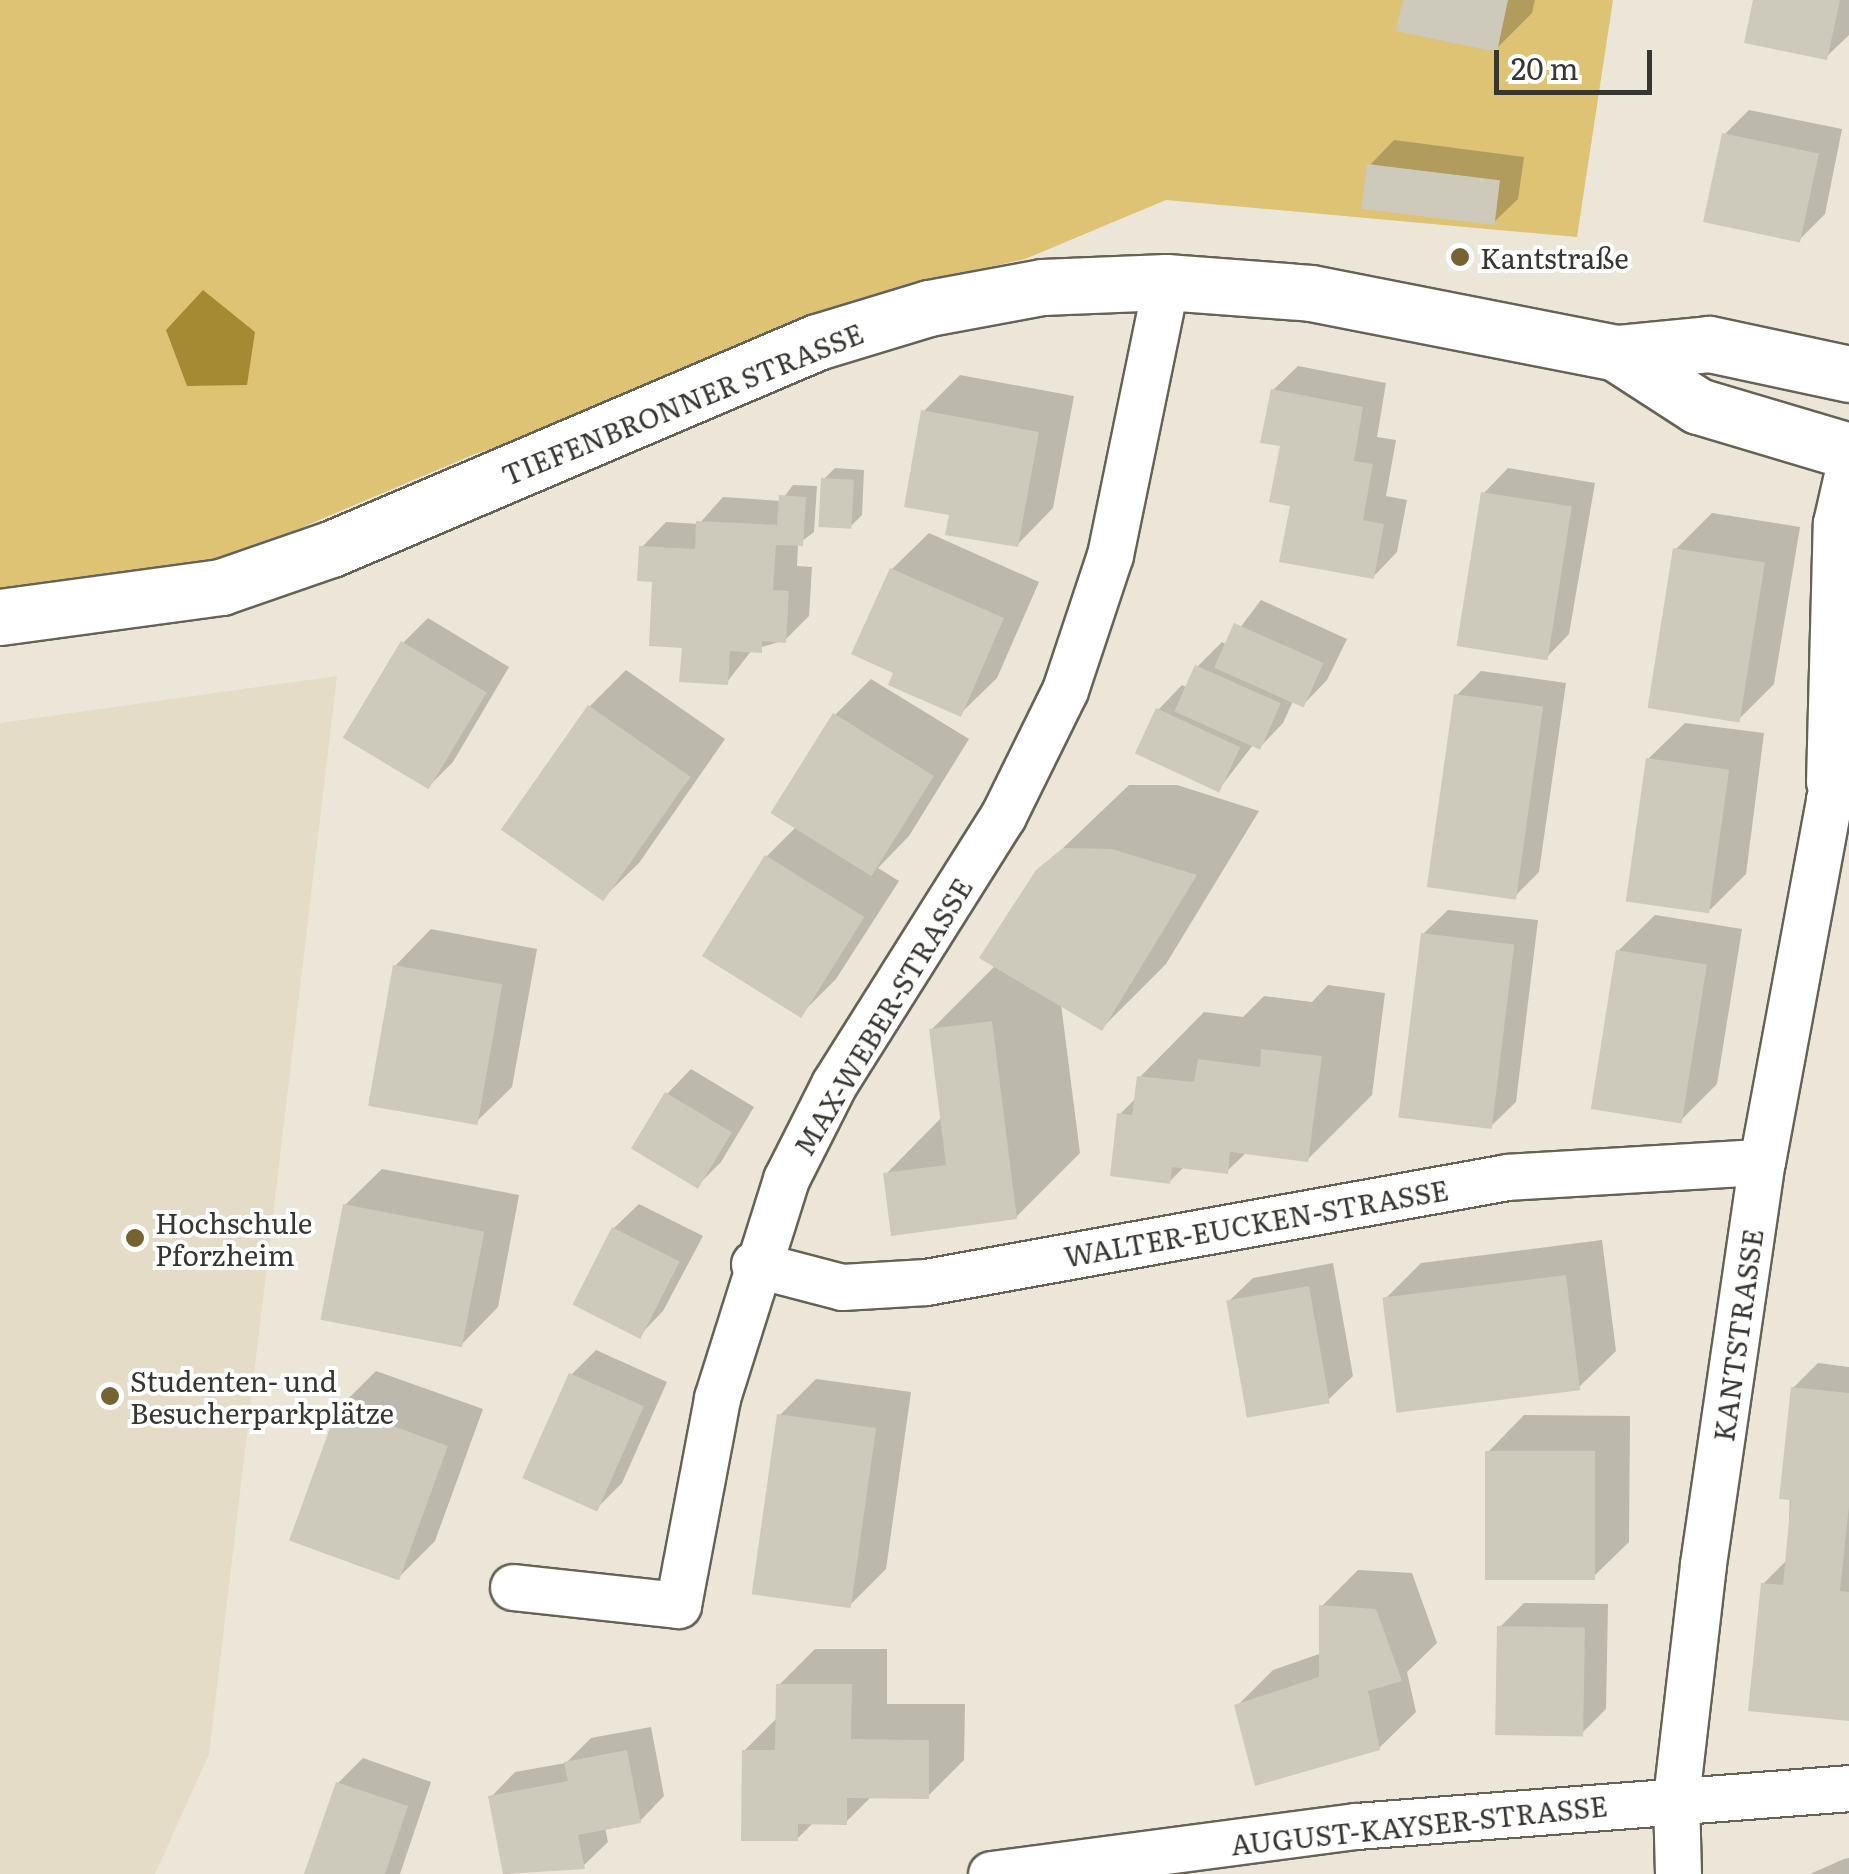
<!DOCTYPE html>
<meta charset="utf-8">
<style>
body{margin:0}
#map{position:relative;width:1849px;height:1874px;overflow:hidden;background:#ebe6d8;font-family:Literata,serif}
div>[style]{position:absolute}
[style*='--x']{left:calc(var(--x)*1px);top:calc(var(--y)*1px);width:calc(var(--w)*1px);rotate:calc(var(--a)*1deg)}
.built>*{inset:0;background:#e4dcc7}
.green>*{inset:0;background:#dec375}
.water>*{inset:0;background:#a68a33}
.shadow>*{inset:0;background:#0003}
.building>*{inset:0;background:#cdc9bb;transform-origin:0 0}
.roads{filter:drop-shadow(2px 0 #666256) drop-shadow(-2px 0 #666256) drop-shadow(0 2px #666256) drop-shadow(0 -2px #666256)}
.minor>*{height:45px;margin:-22.5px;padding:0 22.5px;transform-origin:22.5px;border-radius:22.5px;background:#fff}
.tertiary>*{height:55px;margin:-27.5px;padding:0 27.5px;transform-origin:27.5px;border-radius:27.5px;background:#fff}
.dots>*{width:28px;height:28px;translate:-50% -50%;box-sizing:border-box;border:5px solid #fff;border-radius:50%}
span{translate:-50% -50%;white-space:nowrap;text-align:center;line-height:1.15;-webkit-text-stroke:8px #fff;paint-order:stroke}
.poi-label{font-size:28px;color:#383630}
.left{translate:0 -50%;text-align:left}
.street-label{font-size:28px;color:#383630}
.scale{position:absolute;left:1494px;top:50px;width:158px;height:45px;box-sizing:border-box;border:5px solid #383630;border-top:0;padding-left:12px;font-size:30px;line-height:35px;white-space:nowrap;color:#383630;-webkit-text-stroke:8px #fff;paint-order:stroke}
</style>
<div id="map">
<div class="built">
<i style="clip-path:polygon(337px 676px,209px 1754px,155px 1874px,0 1874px,0 723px)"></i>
</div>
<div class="green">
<i style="clip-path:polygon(0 0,1613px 0,1577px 237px,1166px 200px,1025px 259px,911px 285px,637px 401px,475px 454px,213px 565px,0 595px)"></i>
</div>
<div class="water">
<i style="clip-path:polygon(203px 290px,255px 332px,247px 385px,187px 386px,166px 330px)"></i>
</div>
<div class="shadow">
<i style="clip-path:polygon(1405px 0,1535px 0,1532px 13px,1496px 49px)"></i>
<i style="clip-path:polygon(1756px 0,1849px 0,1849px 35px,1826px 57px)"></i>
<i style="clip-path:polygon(1749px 110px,1842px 129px,1825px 214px,1800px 239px,1724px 135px)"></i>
<i style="clip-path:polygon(1394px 140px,1524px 157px,1518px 199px,1493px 223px,1370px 165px)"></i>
<i style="clip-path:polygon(1298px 366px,1386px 383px,1377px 437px,1396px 440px,1386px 496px,1407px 500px,1397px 552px,1373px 577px,1293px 504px,1273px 390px)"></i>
<i style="clip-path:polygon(960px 375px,1074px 396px,1053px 508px,1017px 545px,952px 513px,924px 411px)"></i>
<i style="clip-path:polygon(835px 468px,864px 470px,862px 515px,850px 527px,823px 480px)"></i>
<i style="clip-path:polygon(1508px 468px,1595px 483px,1569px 634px,1545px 659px,1484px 493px)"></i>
<i style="clip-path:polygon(793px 485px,817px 486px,814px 532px,798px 544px,797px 566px,812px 567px,809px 616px,785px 640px,752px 650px,727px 682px,684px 646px,642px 547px,666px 522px,699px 524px,723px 497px,781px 501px)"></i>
<i style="clip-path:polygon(1712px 513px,1800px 527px,1774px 684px,1738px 720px,1675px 550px)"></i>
<i style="clip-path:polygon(929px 533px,1039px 582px,997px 678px,960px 714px,897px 672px,892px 569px)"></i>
<i style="clip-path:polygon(1261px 600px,1347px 639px,1327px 680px,1303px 705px,1293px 701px,1283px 723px,1259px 748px,1253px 745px,1219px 789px,1158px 710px,1182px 685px,1188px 688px,1197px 667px,1222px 642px,1227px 645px)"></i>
<i style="clip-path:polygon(428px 618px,509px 667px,453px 762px,428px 787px,403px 643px)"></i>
<i style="clip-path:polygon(626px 670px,725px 739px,639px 863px,602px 899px,504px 830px,590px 706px)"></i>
<i style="clip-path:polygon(1481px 671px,1566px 683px,1539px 872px,1514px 897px,1456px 696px)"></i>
<i style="clip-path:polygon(871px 679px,969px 739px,909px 836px,878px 868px,899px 881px,836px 979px,800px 1015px,767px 856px,797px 826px,835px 715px)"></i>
<i style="clip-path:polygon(1685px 723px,1764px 733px,1746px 874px,1710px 910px,1648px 759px)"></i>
<i style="clip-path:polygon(1129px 785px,1177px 785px,1259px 811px,1166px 964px,1102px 1028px,1061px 1004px,1080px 1153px,1016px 1217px,886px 1174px,942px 1117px,931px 1030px,996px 965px,1038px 872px)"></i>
<i style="clip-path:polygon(1448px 910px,1538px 920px,1516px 1102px,1491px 1126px,1423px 934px)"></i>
<i style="clip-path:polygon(1655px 915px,1742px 929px,1717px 1084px,1681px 1120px,1618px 951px)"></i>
<i style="clip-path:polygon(431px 929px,537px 949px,512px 1087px,475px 1123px,395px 966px)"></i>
<i style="clip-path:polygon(1328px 985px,1385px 993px,1372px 1095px,1307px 1160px,1247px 1152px,1227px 1171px,1185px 1166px,1169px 1182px,1119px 1115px,1137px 1097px,1140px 1077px,1204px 1012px,1243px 1017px,1264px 996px,1312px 1002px)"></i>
<i style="clip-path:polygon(691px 1069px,754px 1107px,721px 1162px,697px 1186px,667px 1094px)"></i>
<i style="clip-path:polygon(382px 1169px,519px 1195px,498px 1307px,462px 1344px,345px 1205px)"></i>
<i style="clip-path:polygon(639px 1204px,703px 1236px,663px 1311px,639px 1336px,576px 1303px,614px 1228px)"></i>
<i style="clip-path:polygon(1602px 1240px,1616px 1351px,1579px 1387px,1385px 1299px,1421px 1263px)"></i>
<i style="clip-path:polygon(1333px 1263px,1353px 1376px,1328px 1400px,1228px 1302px,1253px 1278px)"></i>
<i style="clip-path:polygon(596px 1350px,667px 1382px,622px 1483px,597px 1508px,571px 1375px)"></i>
<i style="clip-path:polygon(1818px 1363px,1849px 1367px,1849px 1719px,1763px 1584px,1788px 1559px,1793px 1388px)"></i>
<i style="clip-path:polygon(376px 1371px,483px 1409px,435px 1541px,399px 1577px,340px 1407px)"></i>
<i style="clip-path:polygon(816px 1379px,911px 1392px,886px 1569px,850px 1605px,780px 1415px)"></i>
<i style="clip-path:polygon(1524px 1415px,1630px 1416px,1629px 1542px,1592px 1578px,1488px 1452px)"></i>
<i style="clip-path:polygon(1358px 1570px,1412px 1573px,1437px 1643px,1407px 1672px,1416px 1712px,1379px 1748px,1237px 1706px,1273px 1670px,1322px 1653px,1322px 1606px)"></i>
<i style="clip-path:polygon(1524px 1603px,1608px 1604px,1606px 1709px,1582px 1733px,1500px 1627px)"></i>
<i style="clip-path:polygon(815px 1649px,887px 1649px,887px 1704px,965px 1704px,964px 1760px,928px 1796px,872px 1796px,846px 1822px,814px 1822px,797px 1839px,744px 1751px,778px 1717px,779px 1685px)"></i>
<i style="clip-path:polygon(651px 1727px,664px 1796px,640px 1821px,605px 1827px,608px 1842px,583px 1866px,505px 1874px,491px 1797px,515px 1772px,566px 1763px,591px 1738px)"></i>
<i style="clip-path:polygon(363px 1758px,431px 1782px,400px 1874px,307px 1874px,338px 1783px)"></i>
<i style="clip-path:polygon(1849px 1858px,1849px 1874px,1810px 1874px,1844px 1859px)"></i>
</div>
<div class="building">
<i style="clip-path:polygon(1403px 0,1508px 0,1497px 52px,1396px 31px)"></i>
<i style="clip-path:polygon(1753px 0,1840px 0,1827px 60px,1744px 43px)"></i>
<i style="left:1722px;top:133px;width:99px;height:91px;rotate:12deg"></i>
<i style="left:1367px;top:164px;width:134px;height:45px;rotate:7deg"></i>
<i style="clip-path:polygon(1271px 389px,1363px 407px,1354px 461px,1373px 464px,1363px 520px,1384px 524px,1374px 579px,1279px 562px,1290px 506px,1269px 502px,1280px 446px,1260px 443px)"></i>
<i style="clip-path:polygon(921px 410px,1039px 432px,1018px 547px,945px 535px,949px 515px,904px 507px)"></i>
<i style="left:821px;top:478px;width:33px;height:49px;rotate:3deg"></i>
<i style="left:1481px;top:492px;width:92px;height:156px;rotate:9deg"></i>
<i style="clip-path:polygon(779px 495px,806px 497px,803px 546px,776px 545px,773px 590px,789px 591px,786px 643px,762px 641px,762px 653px,730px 651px,728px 685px,679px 682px,682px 648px,649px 646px,652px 582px,637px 581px,639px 546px,695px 549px,696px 521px,777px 525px)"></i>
<i style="left:1673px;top:548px;width:93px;height:162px;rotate:9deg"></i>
<i style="clip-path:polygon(890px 568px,1004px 618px,961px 717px,888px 685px,893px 673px,851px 654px)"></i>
<i style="left:1234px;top:623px;width:98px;height:49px;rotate:24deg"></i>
<i style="left:401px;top:641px;width:100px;height:113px;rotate:31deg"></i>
<i style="left:1195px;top:665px;width:94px;height:51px;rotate:24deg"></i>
<i style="left:1454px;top:694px;width:90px;height:195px;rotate:8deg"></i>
<i style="left:588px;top:705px;width:125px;height:152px;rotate:35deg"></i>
<i style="left:1156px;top:708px;width:93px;height:50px;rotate:25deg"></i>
<i style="left:833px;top:713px;width:119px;height:118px;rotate:32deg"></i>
<i style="left:1646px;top:758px;width:84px;height:145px;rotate:8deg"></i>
<i style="clip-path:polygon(1063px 848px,1112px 849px,1197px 875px,1102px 1031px,979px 958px,1036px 870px)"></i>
<i style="left:765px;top:855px;width:117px;height:119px;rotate:32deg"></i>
<i style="left:1421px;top:933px;width:94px;height:186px;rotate:7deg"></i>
<i style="left:1616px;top:950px;width:92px;height:161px;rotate:9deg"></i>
<i style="left:393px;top:965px;width:111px;height:143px;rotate:10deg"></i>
<i style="clip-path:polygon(992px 1021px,1017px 1219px,891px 1236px,883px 1173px,946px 1165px,929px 1029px)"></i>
<i style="clip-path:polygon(1261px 1049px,1322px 1056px,1308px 1162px,1230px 1152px,1228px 1174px,1172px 1167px,1170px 1184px,1110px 1176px,1117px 1113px,1132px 1115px,1137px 1076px,1194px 1082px,1198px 1059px,1260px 1067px)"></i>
<i style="left:665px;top:1092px;width:78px;height:66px;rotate:31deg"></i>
<i style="left:343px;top:1204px;width:144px;height:118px;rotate:11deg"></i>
<i style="left:612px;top:1227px;width:76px;height:87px;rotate:27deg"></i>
<i style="left:1566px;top:1275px;width:116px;height:185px;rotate:83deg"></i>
<i style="left:1309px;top:1286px;width:119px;height:84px;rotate:80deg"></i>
<i style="left:569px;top:1373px;width:82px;height:115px;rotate:24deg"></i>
<i style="clip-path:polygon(1791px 1387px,1849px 1393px,1849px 1506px,1840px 1591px,1849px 1592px,1849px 1721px,1748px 1711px,1761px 1583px,1783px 1585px,1791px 1500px,1779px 1499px)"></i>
<i style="left:338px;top:1406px;width:117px;height:143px;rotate:20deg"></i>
<i style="left:777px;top:1414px;width:100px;height:182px;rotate:8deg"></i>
<i style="left:1485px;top:1451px;width:110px;height:129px"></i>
<i style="clip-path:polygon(1319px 1605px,1376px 1609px,1402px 1681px,1368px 1691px,1380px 1750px,1255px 1786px,1234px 1705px,1319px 1677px)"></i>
<i style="left:1497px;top:1626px;width:88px;height:109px;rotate:1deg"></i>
<i style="clip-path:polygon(776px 1684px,852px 1684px,851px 1739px,929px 1740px,929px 1799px,847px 1798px,847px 1825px,798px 1824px,798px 1841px,741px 1841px,742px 1750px,775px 1750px)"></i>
<i style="clip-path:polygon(627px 1750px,641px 1823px,578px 1835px,585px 1869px,503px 1874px,488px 1796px,568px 1781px,564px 1762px)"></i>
<i style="clip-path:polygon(336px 1782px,408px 1806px,385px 1874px,304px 1874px)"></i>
</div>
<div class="roads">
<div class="minor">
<i style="--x:1829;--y:782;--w:259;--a:-88.5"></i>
<i style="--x:1836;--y:523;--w:58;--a:-77.2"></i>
<i style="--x:754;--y:1264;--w:91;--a:14.6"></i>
<i style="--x:842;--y:1287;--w:84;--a:-3.4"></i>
<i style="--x:926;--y:1282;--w:590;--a:-10.24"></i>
<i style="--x:1507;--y:1177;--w:255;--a:-3.4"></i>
<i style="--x:513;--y:1587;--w:166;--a:6.2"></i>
<i style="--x:678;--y:1605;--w:211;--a:-79.3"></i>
<i style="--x:717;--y:1398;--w:230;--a:-72.5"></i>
<i style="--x:786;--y:1179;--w:106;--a:-63.2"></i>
<i style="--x:834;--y:1084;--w:317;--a:-57.8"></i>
<i style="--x:1003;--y:816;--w:140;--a:-63.8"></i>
<i style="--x:1065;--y:690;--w:142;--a:-71.6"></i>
<i style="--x:1110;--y:555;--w:279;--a:-78.4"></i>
<i style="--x:991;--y:1874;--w:368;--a:-7.5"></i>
<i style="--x:1356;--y:1826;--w:494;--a:-4.4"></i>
<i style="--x:1678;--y:1874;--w:76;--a:-91.5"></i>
<i style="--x:1676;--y:1798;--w:236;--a:-83.4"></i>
<i style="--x:1703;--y:1564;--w:406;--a:-81.7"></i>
<i style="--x:1762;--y:1162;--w:369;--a:-79.5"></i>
<i style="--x:1829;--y:799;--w:59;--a:-70"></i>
</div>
<div class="tertiary">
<i style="--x:1616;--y:353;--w:98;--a:32.9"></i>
<i style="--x:1698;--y:406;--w:158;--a:16.6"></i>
<i style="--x:0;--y:617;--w:223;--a:-7.7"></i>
<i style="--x:221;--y:587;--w:116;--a:-19.1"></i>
<i style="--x:331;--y:549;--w:528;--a:-23.07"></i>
<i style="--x:817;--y:342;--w:117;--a:-16.9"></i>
<i style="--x:929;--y:308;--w:115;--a:-10.5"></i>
<i style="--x:1042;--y:287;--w:124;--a:-2.3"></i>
<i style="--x:1166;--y:282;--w:145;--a:4.3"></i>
<i style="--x:1311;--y:293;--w:311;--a:11.1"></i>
<i style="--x:1616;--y:353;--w:93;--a:-5.5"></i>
<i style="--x:1709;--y:344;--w:143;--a:12.1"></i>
</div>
</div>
<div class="dots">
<i style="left:1460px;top:257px;background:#756432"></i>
<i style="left:135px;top:1238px;background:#756432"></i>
<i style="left:110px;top:1396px;background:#756432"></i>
</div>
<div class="poi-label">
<span class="left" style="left:1480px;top:257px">Kantstraße</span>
<span class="left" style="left:155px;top:1238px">Hochschule<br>Pforzheim</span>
<span class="left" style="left:130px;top:1396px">Studenten- und<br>Besucherparkplätze</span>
</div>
<div class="street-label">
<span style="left:682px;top:403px;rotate:-22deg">TIEFENBRONNER STRASSE</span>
<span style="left:882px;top:1016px;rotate:-59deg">MAX-WEBER-STRASSE</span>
<span style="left:1256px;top:1222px;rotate:-10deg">WALTER-EUCKEN-STRASSE</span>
<span style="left:1737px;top:1335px;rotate:-82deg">KANTSTRASSE</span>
<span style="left:1419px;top:1824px;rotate:-6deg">AUGUST-KAYSER-STRASSE</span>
</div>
<div class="scale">20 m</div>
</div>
